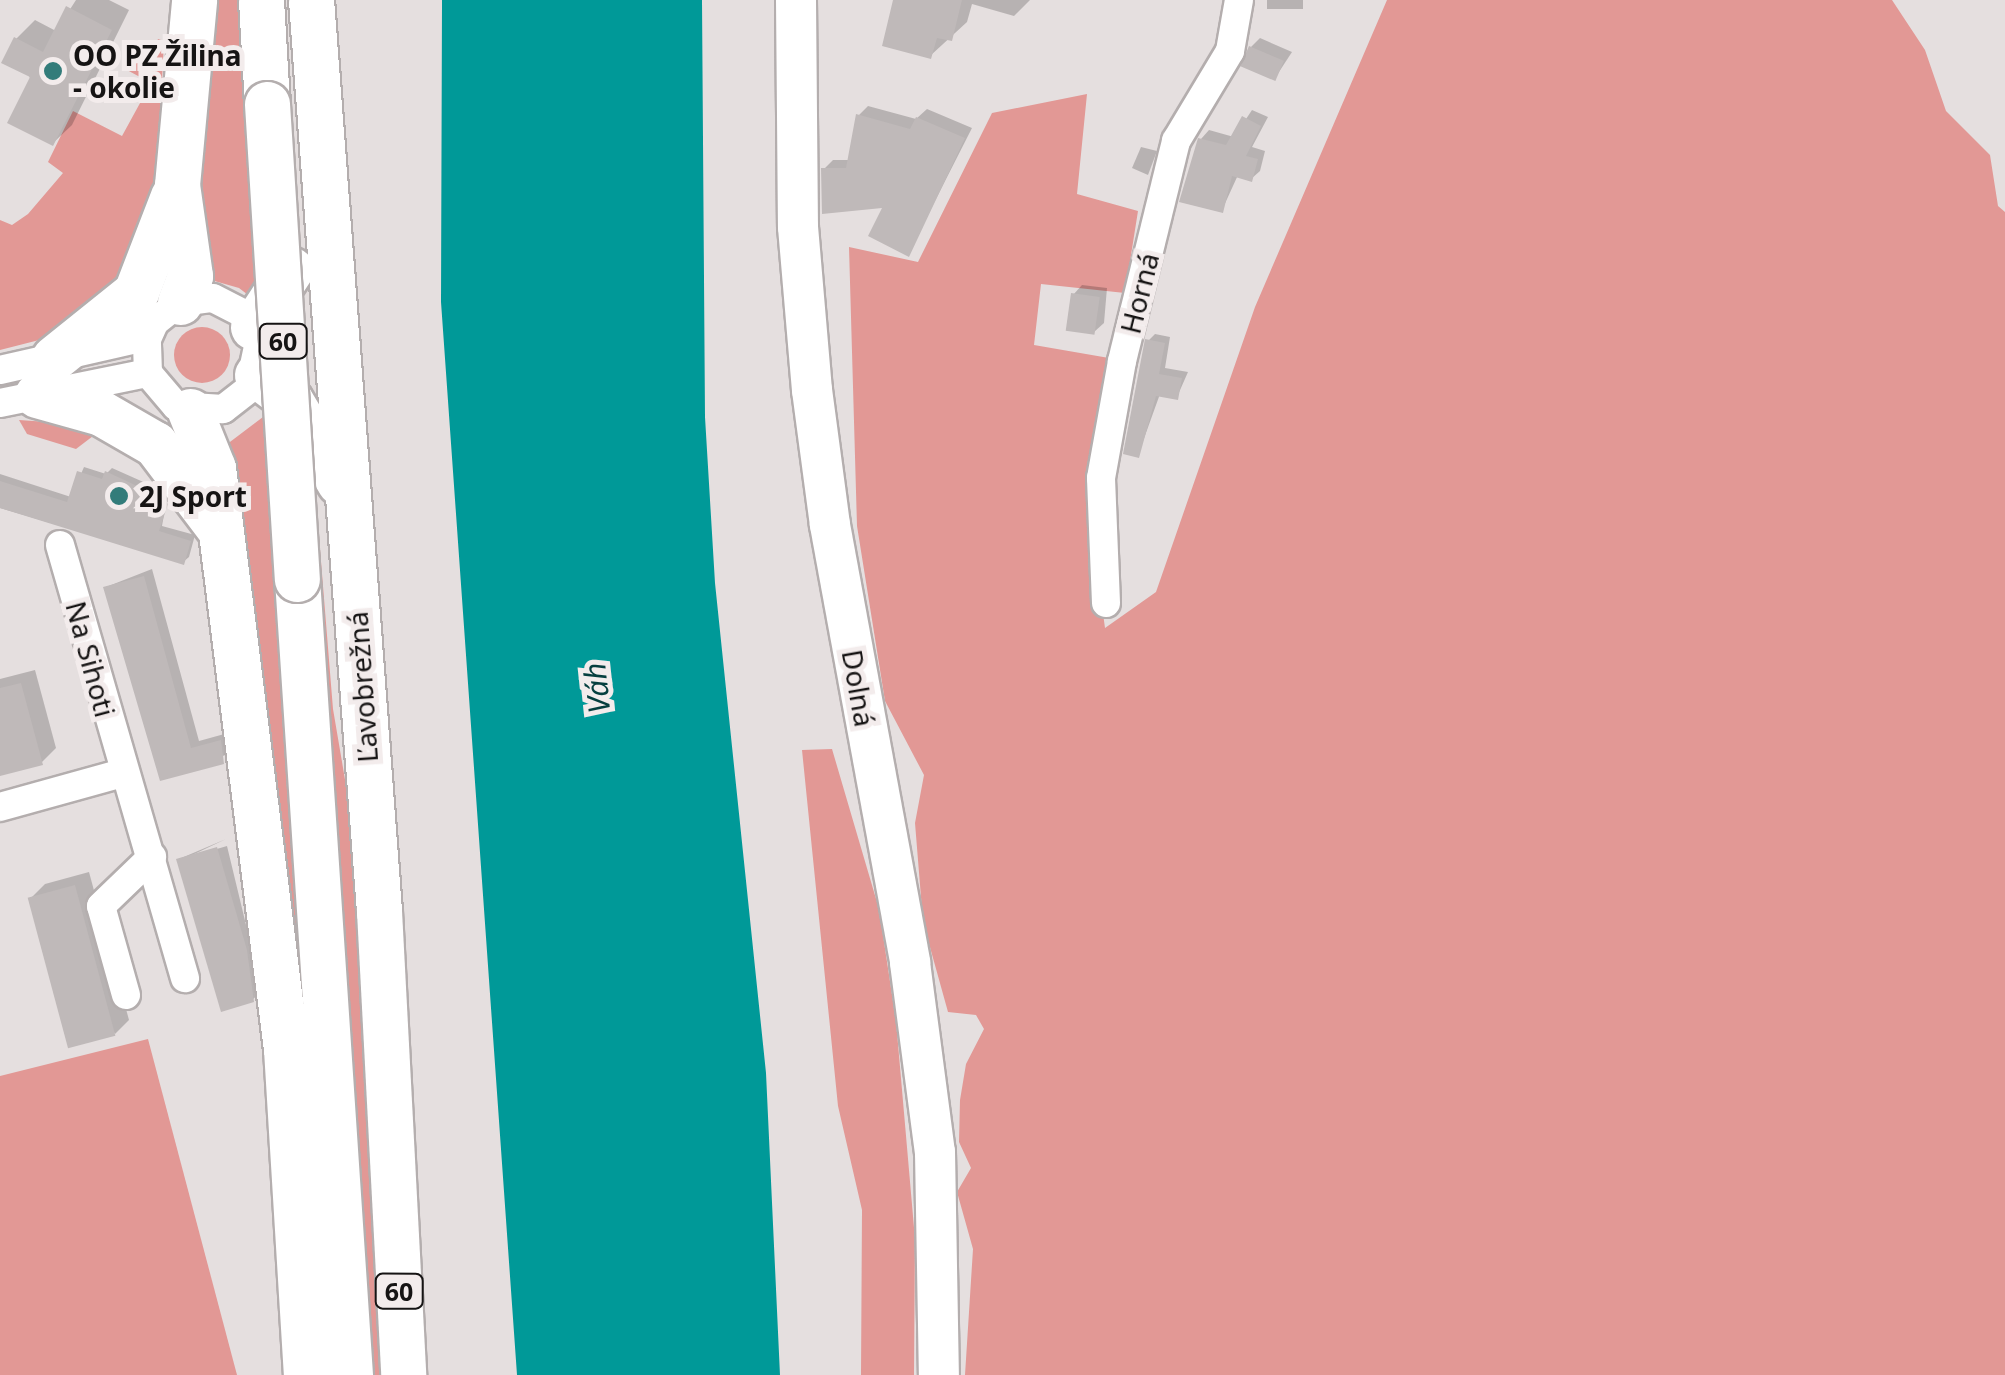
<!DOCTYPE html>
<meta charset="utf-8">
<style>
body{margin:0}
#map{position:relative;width:2005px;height:1375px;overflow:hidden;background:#e5dfdf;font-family:"Noto Sans",sans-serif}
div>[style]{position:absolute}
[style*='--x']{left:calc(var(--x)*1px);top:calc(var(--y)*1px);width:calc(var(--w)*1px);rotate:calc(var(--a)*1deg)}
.green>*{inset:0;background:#e29895}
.round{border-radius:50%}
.water>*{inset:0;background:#009998}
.shadow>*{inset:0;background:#0003;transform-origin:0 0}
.building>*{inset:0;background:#bfb9b9;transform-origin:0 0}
.roads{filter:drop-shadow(2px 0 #b4aeae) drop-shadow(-2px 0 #b4aeae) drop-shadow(0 2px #b4aeae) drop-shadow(0 -2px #b4aeae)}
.minor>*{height:28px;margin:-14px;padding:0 14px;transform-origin:14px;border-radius:14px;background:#fff}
.secondary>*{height:40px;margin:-20px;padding:0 20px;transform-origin:20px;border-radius:20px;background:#fff}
.primary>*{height:45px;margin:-22.5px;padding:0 22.5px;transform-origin:22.5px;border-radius:22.5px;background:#fff}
.bridges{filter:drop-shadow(2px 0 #b4aeae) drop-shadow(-2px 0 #b4aeae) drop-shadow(0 2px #b4aeae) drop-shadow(0 -2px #b4aeae)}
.primary-bridge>*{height:45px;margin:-22.5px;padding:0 22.5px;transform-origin:22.5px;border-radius:22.5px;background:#fff}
.dots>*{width:28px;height:28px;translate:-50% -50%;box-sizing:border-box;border:5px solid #f3ecec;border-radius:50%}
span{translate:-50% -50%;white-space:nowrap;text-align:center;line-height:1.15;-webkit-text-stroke:10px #f3ecec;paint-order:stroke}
.shield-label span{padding:2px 8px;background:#f3ecec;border:2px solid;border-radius:8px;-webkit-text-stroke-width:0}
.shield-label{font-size:25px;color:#161414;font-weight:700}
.poi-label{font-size:28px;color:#161414;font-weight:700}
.left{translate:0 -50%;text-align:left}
.street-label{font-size:28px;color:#161414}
.water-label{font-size:30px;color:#063f3f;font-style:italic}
</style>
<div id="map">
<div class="green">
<i style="clip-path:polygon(211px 0,241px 0,260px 304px,239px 288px,204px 278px,194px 164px)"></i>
<i style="clip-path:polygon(1387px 0,1892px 0,1925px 50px,1946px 111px,1990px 155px,1998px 206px,2005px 212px,2005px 1375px,965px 1375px,973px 1249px,957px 1192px,971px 1168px,959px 1142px,960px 1100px,966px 1064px,984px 1029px,976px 1015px,948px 1012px,923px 922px,915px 823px,924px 775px,885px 701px,857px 526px,849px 247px,918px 262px,992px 113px,1087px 94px,1077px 194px,1138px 211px,1125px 293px,1041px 284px,1034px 345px,1109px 358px,1090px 519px,1105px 628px,1156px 592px,1255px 307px)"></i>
<i style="clip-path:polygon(158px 39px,164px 41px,161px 100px,167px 103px,155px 211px,130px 279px,47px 338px,0 350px,0 220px,12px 225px,28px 214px,63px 173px,48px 162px,73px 111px,122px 136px,151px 83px,127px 70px,136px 47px,151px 55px)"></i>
<i class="round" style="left:174px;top:327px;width:56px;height:56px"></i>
<i style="clip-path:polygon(267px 414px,288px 791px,332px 1375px,222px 448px)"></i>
<i style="clip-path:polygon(19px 420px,62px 423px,97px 433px,76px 449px,27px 434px)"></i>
<i style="clip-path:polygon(310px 426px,333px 709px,357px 850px,386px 1375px,367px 1375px)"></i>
<i style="clip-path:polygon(832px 749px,879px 909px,896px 1021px,915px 1239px,914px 1375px,861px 1375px,862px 1210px,838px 1106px,802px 750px)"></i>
<i style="clip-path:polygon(148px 1039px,237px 1375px,0 1375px,0 1076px)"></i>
</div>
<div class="water">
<i style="clip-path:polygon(442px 0,702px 0,705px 417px,715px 583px,766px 1073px,780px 1375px,517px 1375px,441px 302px)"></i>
</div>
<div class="shadow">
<i style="clip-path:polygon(76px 0,109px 0,129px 10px,72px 125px,53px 143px,16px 39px,35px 20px,56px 31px)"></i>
<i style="clip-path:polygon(896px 0,1030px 0,1014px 16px,972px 4px,967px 22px,930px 56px)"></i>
<i style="left:1267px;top:0;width:36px;height:9px"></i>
<i style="clip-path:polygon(1260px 38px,1292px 52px,1275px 78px,1251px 47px)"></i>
<i style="clip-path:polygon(868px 106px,916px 119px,927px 109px,972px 128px,908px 254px,886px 205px,824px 169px,833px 160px,850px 160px,859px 115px)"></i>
<i style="clip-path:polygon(1252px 110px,1268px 117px,1252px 147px,1265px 151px,1260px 171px,1251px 179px,1238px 175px,1222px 210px,1201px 139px,1209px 130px,1234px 137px)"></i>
<i style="clip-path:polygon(1141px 147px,1157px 151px,1148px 175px,1132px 168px)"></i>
<i style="clip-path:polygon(1082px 285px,1107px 288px,1104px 323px,1094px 332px,1073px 295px)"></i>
<i style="clip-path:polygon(1155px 334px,1170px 337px,1165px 368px,1188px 372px,1177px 397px,1160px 394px,1138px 455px,1148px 341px)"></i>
<i style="clip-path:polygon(84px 467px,106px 474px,112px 468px,168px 493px,162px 526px,195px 535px,189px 557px,183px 562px,0 508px,0 474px,71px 497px)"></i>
<i style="clip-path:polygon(152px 569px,199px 741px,228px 733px,231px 753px,162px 778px,106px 587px)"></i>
<i style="clip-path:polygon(35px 670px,56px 748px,42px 762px,0 774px,0 679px)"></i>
<i style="clip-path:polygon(226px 839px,186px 858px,227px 846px,262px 991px,252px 1000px,179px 859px)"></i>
<i style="clip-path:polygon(89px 872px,129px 1020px,115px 1034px,31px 898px,45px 884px)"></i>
</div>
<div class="building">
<i style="clip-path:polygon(893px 0,962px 0,952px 41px,937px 38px,931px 59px,882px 46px)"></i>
<i style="clip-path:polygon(66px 6px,112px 30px,53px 146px,7px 123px,30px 77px,1px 63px,14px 37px,43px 52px)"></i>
<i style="left:1249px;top:46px;width:38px;height:22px;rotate:23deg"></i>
<i style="clip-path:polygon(856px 114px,910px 129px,916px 117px,965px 138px,909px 257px,868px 236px,882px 208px,822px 214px,821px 168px,846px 168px)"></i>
<i style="clip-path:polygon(1242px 116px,1261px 126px,1246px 156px,1258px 159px,1252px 182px,1232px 176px,1223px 213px,1179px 202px,1198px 138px,1226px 145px)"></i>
<i style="left:1071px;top:293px;width:29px;height:38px;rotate:8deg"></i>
<i style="clip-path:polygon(1145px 339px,1165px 343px,1159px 374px,1182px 378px,1178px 400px,1156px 396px,1139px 458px,1123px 454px)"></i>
<i style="clip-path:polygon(77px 471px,102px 479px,105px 471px,163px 498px,168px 504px,159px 531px,191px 541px,184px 565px,0 508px,0 481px,67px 502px)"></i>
<i style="clip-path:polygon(144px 576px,191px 748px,221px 740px,224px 764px,160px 781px,103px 587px)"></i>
<i style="clip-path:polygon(21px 683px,43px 765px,0 776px,0 688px)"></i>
<i style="clip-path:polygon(217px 847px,247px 950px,254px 1002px,221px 1012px,176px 859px)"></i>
<i style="left:75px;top:885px;width:156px;height:49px;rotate:75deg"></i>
</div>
<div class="roads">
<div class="minor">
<i style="--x:0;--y:370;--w:135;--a:-12.8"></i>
<i style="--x:132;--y:340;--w:61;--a:-38.4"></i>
<i style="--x:180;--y:302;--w:33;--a:-7"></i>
<i style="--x:213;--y:298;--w:34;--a:27"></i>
<i style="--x:243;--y:313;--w:33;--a:61"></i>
<i style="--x:259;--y:342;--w:48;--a:102"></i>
<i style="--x:249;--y:389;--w:33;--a:142"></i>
<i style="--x:223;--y:409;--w:47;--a:-176.3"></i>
<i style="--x:176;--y:406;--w:43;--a:-130.3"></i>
<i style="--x:148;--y:373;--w:34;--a:-92"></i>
<i style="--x:147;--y:339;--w:17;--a:-66"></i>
<i style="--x:0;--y:403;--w:151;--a:-11.5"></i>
<i style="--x:60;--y:545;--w:451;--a:73.9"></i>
<i style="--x:1106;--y:603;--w:125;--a:-92.3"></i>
<i style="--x:1101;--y:478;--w:119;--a:-79.8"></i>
<i style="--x:1122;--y:361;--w:227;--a:-76.2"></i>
<i style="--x:1176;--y:141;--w:105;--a:-59"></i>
<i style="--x:1230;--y:51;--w:52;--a:-80"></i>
<i style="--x:0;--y:807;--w:128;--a:-15.5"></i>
<i style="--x:126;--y:995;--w:92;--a:-105.7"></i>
<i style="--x:101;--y:906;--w:71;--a:-43.9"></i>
</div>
<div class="secondary">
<i style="--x:796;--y:0;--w:227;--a:89.5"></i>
<i style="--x:798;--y:227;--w:164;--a:85.1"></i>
<i style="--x:812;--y:390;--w:136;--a:82.4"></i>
<i style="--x:830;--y:525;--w:445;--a:79.6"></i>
<i style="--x:910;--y:963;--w:191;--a:82.5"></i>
<i style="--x:935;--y:1152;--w:223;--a:89"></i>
</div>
<div class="primary">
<i style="--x:261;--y:0;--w:104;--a:86.7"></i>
<i style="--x:311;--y:0;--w:914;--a:85.73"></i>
<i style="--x:379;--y:911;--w:465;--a:87"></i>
<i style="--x:180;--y:302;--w:28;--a:-69"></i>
<i style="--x:190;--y:276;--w:92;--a:-98.1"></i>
<i style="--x:177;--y:185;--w:186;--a:-84.7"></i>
<i style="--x:253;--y:327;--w:69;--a:-56.8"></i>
<i style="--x:54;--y:358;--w:105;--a:-38.8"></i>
<i style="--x:136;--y:292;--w:103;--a:-68.9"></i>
<i style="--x:257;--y:375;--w:41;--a:37.1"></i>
<i style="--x:290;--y:400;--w:96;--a:59.1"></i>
<i style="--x:37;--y:395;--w:66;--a:15.7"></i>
<i style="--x:101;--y:413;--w:62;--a:29.9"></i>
<i style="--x:155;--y:444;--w:104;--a:52.8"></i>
<i style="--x:190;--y:411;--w:61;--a:68"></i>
<i style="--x:213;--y:468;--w:586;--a:82.84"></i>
<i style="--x:286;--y:1049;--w:327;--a:86.5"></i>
<i style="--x:297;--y:579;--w:798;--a:86.19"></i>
</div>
</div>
<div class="bridges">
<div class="primary-bridge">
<i style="--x:267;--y:104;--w:476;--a:86.4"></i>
</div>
</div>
<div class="dots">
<i style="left:53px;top:71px;background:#337c7a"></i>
<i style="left:119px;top:496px;background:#337c7a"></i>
</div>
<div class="shield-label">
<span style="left:283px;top:341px">60</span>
<span style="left:399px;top:1291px">60</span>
</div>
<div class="poi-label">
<span class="left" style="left:73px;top:71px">OO PZ Žilina<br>- okolie</span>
<span class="left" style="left:139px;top:496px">2J Sport</span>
</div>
<div class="street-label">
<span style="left:1139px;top:293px;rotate:-76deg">Horná</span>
<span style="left:91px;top:659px;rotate:75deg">Na Sihoti</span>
<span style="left:362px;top:687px;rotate:-94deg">Ľavobrežná</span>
<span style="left:859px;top:688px;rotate:80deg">Dolná</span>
</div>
<div class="water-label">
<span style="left:597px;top:688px;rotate:-96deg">Váh</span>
</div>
</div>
